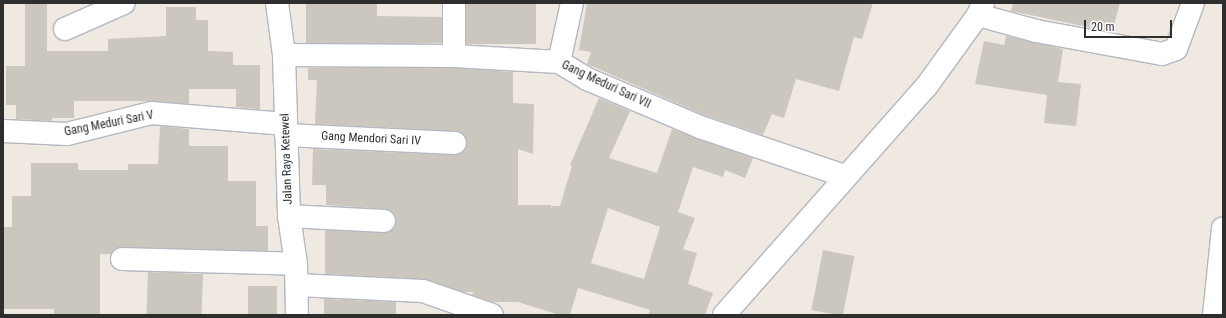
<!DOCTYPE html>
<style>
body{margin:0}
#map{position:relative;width:1226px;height:318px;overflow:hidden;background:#efe9e1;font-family:"Roboto Condensed",sans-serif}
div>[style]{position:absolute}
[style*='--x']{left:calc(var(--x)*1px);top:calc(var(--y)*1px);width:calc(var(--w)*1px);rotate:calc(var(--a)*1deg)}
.building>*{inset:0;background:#cbc7bf;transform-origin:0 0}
.roads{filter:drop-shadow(1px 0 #b4b7c1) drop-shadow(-1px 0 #b4b7c1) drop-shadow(0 1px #b4b7c1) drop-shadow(0 -1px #b4b7c1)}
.minor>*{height:22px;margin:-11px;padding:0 11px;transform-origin:11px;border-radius:11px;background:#fff}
.secondary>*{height:22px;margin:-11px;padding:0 11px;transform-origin:11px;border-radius:11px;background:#fff}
span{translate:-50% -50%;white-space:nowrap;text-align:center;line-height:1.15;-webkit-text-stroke:3px #fff;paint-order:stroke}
.street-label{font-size:12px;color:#2e2e2e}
.frame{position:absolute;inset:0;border:4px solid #2e2e2e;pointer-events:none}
.scale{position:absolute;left:1084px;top:20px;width:88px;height:18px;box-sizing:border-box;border:2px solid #2e2e2e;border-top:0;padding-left:5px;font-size:12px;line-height:14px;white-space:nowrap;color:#2e2e2e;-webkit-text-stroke:3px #fff;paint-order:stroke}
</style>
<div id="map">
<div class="building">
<i style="clip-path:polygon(25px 3px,47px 3px,47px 51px,108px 51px,108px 39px,166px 36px,166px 7px,196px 7px,196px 20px,208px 20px,208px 51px,233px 52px,233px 65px,260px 65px,260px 109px,236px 107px,236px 89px,189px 89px,189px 104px,152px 101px,74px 101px,74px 118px,52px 118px,52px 121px,16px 119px,16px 105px,6px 105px,6px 66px,25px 66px)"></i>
<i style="clip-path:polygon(306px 3px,377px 3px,377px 16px,442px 17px,442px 43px,306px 43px)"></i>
<i style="left:466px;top:3px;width:70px;height:41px"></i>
<i style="clip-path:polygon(587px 3px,873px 3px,862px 39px,854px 37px,839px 91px,796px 79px,784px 118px,772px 114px,763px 135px,704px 115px,587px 64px,591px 52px,579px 50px)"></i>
<i style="clip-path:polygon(1013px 3px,1120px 3px,1112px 32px,1011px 11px)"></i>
<i style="clip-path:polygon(1006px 36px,1063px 49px,1058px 82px,1081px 84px,1076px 126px,1044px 123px,1047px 95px,975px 84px,984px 41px,1004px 45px)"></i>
<i style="clip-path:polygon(evenodd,308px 68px,454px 68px,513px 72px,513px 103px,534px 104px,533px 154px,518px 149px,518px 205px,551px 205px,551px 209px,552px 206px,560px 206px,572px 166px,570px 165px,599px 98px,630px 111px,609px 158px,657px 173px,672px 129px,753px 158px,745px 178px,725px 170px,723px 177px,693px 167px,678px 212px,695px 218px,683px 249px,697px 253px,688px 284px,713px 293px,705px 315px,648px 315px,650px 310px,578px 288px,570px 315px,559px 315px,518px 302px,492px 302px,472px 295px,473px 292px,464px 292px,424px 279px,325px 274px,325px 230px,384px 233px,394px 228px,396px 221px,395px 215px,385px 209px,326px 205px,326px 185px,312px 185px,313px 149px,454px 155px,465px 150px,467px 143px,462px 133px,456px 131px,315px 124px,317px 80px,308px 80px,308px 68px,608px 208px,660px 227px,644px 279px,591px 263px,608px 208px)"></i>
<i style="clip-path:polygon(160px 126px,189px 129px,189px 146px,228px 146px,228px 181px,256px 181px,256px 226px,268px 226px,268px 251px,122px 247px,111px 254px,100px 254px,100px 315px,54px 315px,54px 309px,3px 309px,3px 227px,12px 227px,12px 196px,31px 196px,31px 163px,78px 163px,78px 170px,128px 170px,128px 164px,158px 164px)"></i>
<i style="left:823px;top:250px;width:32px;height:61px;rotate:11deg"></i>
<i style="left:148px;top:272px;width:55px;height:43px;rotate:2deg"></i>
<i style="left:248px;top:286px;width:29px;height:29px"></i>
<i style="clip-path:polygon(324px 299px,396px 302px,396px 315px,324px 315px)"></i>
</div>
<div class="roads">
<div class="minor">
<i style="--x:454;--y:3;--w:53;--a:90"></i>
<i style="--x:978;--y:15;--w:60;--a:15.4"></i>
<i style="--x:1036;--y:31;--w:128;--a:10.3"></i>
<i style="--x:1162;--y:54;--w:15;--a:-20"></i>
<i style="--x:1176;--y:49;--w:49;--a:-69.7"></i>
<i style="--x:65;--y:29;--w:64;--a:-23.8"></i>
<i style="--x:284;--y:55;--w:170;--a:0.3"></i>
<i style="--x:454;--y:56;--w:105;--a:3.3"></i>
<i style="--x:559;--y:62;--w:33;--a:31"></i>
<i style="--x:587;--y:79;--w:123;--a:23"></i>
<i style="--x:700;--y:127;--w:153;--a:18.7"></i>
<i style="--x:559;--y:62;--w:60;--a:-77.6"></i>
<i style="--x:3;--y:131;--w:64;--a:2.7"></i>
<i style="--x:67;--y:134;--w:87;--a:-14"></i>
<i style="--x:151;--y:113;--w:135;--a:4.7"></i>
<i style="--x:286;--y:135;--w:169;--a:2.7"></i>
<i style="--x:289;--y:216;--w:95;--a:3"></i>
<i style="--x:122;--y:259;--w:174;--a:1.6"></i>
<i style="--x:297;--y:285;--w:126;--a:2.7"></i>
<i style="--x:423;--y:291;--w:73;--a:19.2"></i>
<i style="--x:724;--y:315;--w:305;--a:-48.5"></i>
<i style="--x:926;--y:87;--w:89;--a:-54.2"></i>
<i style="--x:978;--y:15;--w:13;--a:-67"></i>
<i style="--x:1214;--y:315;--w:87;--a:-84.1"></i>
</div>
<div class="secondary">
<i style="--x:277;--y:3;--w:52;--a:82.3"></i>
<i style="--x:284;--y:55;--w:161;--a:88.2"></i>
<i style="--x:289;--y:216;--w:49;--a:81.7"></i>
<i style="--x:296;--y:264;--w:51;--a:88.9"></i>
</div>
</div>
<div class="street-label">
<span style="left:606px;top:85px;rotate:25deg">Gang Meduri Sari VII</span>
<span style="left:109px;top:124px;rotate:-11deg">Gang Meduri Sari V</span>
<span style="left:371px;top:139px;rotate:3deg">Gang Mendori Sari IV</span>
<span style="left:287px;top:159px;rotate:-92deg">Jalan Raya Ketewel</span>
</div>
<div class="frame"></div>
<div class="scale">20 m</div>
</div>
